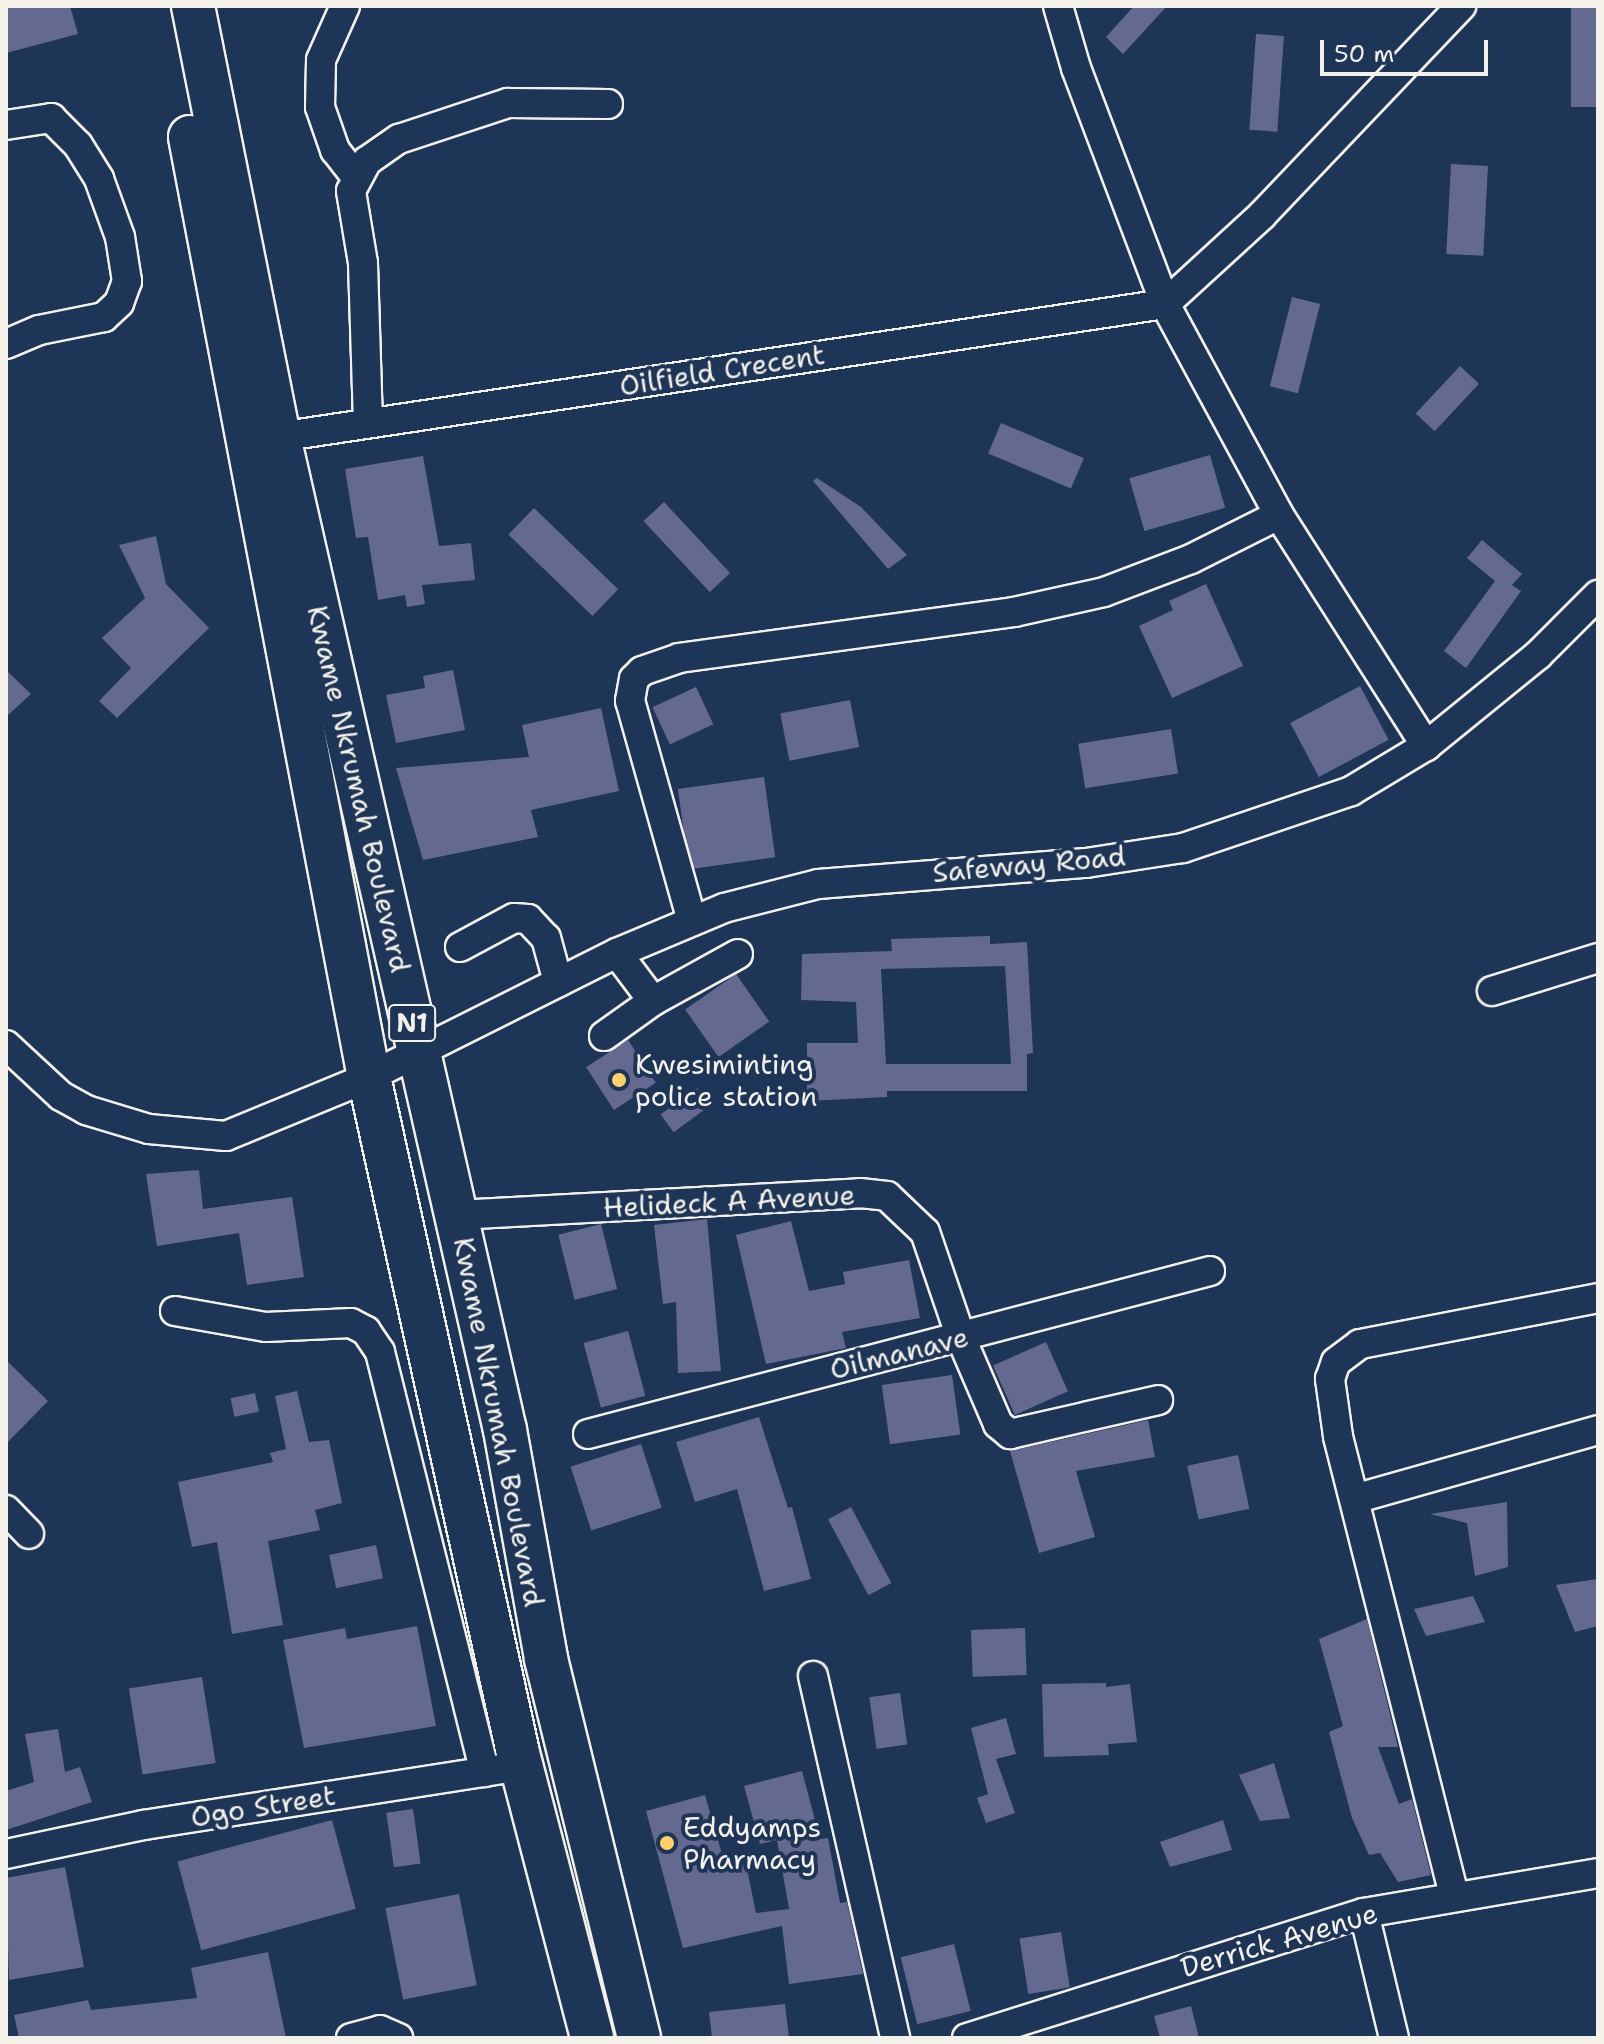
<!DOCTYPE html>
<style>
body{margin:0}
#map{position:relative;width:1604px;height:2044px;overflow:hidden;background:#1d3557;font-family:"Shantell Sans",sans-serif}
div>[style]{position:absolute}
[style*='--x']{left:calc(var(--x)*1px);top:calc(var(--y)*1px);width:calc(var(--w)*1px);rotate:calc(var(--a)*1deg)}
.building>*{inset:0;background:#64698f;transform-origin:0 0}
.roads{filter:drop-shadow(2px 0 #f4f1e8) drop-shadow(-2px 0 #f4f1e8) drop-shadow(0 2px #f4f1e8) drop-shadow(0 -2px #f4f1e8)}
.minor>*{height:28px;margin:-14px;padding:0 14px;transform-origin:14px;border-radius:14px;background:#1d3557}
.highway>*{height:42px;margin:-21px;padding:0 21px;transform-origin:21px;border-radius:21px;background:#1d3557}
.dots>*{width:22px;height:22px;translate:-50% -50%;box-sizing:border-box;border:4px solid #1d3557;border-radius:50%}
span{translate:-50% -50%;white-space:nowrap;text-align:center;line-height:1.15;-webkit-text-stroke:8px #1d3557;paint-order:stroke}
.shield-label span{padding:2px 6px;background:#1d3557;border:2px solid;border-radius:6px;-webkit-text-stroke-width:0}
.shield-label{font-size:26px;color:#f4f1e8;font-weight:700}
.street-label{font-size:28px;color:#f4f1e8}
.poi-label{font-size:28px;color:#f4f1e8}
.left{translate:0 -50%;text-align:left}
.frame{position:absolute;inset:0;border:8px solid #f4f1e8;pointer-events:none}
.scale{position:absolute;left:1320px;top:40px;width:168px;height:36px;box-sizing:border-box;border:4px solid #f4f1e8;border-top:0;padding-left:10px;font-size:24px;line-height:28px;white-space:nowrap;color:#f4f1e8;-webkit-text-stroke:6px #1d3557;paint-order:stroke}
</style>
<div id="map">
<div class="building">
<i style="clip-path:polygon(6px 6px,70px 6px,78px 34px,6px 53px)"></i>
<i style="clip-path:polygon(1134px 6px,1167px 6px,1123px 54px,1106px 37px)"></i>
<i style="left:1598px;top:8px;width:99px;height:27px;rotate:90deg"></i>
<i style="left:1256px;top:34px;width:28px;height:96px;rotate:4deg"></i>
<i style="left:1451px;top:164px;width:37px;height:90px;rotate:3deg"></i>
<i style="left:1292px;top:297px;width:29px;height:92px;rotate:14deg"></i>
<i style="left:1460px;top:366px;width:26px;height:65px;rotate:43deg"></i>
<i style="left:1001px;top:423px;width:90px;height:33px;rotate:23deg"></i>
<i style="left:1210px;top:455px;width:55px;height:84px;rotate:74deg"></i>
<i style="clip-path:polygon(423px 456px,439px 546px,471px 543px,475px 580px,422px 585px,425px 604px,407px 607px,405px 595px,378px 600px,368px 537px,356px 538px,345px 469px)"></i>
<i style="clip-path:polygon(817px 478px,861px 507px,907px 555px,888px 569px,813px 481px)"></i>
<i style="left:664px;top:502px;width:97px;height:28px;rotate:47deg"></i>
<i style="left:534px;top:508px;width:117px;height:37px;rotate:44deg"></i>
<i style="clip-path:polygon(156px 536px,166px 584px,209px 628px,117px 718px,99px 701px,131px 668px,102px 638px,145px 598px,119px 545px)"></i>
<i style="clip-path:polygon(1482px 540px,1522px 574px,1512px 585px,1521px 591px,1466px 668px,1444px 651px,1495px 581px,1467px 558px)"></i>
<i style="clip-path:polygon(1206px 584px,1243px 666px,1172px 698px,1139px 626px,1173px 610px,1169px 601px)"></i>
<i style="clip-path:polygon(6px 670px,31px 694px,6px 717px)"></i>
<i style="clip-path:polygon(453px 670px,465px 730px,396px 743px,386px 695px,425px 688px,423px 676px)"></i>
<i style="left:1360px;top:686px;width:61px;height:79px;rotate:62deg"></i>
<i style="left:696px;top:687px;width:41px;height:48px;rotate:65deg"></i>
<i style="left:850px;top:700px;width:48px;height:71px;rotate:79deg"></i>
<i style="clip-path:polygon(601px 708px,619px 791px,531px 810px,538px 837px,423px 860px,396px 768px,529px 757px,522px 725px)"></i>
<i style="left:1171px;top:729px;width:45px;height:94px;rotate:81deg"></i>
<i style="left:764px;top:777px;width:81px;height:87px;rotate:82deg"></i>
<i style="clip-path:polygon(evenodd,990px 936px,990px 944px,1027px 942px,1033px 1053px,1027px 1054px,1027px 1091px,887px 1091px,887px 1097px,807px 1101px,807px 1043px,858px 1043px,856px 1002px,801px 1000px,802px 954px,892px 951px,891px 939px,990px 936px,1005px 966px,1011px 1064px,886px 1064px,881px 969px,1005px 966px)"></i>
<i style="left:736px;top:974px;width:58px;height:62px;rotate:55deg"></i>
<i style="left:628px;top:1040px;width:51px;height:50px;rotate:57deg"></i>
<i style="left:697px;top:1088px;width:22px;height:45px;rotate:54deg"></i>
<i style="clip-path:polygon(199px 1170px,203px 1209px,292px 1197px,304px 1277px,247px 1285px,239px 1233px,157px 1246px,146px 1174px)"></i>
<i style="clip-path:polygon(707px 1219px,721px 1371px,678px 1373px,676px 1302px,663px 1304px,654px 1225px)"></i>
<i style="clip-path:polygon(791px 1221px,809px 1291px,845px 1284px,843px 1272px,909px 1260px,920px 1318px,842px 1332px,846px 1348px,766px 1364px,736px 1235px)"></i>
<i style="left:601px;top:1224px;width:67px;height:44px;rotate:76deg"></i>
<i style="left:628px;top:1331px;width:67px;height:46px;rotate:75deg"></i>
<i style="left:1046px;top:1342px;width:54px;height:58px;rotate:66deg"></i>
<i style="clip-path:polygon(6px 1360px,48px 1401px,6px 1444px)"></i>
<i style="left:952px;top:1375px;width:60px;height:71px;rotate:82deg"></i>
<i style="clip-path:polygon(297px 1391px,309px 1442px,329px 1440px,342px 1503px,315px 1510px,320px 1530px,268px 1541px,283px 1625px,232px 1634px,217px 1542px,192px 1547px,178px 1482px,273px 1462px,270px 1453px,286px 1449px,275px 1396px)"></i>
<i style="left:255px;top:1393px;width:19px;height:25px;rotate:78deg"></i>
<i style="clip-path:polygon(759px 1417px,788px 1508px,792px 1507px,811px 1579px,764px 1591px,737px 1489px,695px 1502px,676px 1442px)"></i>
<i style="clip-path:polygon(1148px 1420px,1155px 1457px,1076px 1471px,1095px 1537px,1039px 1553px,1010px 1451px)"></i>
<i style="left:641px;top:1444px;width:67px;height:74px;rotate:72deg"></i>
<i style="left:1238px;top:1455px;width:55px;height:52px;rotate:78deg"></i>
<i style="clip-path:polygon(1507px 1502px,1508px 1567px,1475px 1576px,1467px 1523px,1430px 1514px)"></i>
<i style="left:851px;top:1507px;width:86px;height:26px;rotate:62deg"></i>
<i style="left:376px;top:1545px;width:34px;height:48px;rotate:78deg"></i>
<i style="clip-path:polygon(1598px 1579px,1598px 1626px,1575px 1632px,1556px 1585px)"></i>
<i style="clip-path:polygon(1473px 1596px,1485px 1622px,1426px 1636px,1414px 1609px)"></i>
<i style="clip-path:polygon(1367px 1619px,1398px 1747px,1378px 1747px,1399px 1804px,1412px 1799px,1431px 1875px,1398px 1882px,1380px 1853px,1369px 1855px,1352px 1818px,1329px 1732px,1343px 1726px,1319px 1639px)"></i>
<i style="clip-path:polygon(417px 1626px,436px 1726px,304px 1748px,283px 1640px,345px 1628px,347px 1639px)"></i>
<i style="left:1025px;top:1628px;width:47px;height:54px;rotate:88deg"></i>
<i style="left:202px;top:1677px;width:87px;height:74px;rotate:81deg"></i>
<i style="clip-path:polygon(1106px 1683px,1106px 1687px,1130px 1684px,1137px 1742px,1108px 1744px,1109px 1755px,1044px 1757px,1042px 1684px)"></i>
<i style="left:900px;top:1693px;width:52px;height:31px;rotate:82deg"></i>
<i style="clip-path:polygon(1006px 1718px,1016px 1754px,996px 1759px,1015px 1813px,986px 1823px,977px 1798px,988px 1794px,971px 1728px)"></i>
<i style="clip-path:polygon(58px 1729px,65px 1772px,80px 1767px,92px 1802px,6px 1830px,6px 1791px,34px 1782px,25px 1734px)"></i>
<i style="clip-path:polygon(1274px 1763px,1290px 1818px,1260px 1821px,1239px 1775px)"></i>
<i style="clip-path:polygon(802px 1771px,820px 1839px,828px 1838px,840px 1903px,847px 1902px,863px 1974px,789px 1984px,782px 1926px,683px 1948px,646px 1811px,705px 1795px,726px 1868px,746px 1864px,756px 1913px,789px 1909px,777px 1840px,760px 1844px,744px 1786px)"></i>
<i style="left:413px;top:1809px;width:55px;height:27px;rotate:82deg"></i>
<i style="left:332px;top:1820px;width:92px;height:160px;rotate:75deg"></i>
<i style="clip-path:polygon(1223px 1820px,1232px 1850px,1170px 1867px,1160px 1842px)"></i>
<i style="clip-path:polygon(65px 1867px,84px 1967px,9px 1980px,6px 1878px)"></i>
<i style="left:459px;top:1894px;width:93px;height:75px;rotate:79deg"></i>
<i style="left:1061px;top:1932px;width:56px;height:42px;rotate:81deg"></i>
<i style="left:954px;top:1944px;width:69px;height:55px;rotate:76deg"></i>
<i style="clip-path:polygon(268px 1952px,286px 2038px,19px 2038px,14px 2015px,88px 2000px,91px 2010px,197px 1998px,191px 1968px)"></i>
<i style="clip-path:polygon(785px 2004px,789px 2038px,712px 2038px,709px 2012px)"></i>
<i style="clip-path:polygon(1191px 2006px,1199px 2038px,1160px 2038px,1154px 2016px)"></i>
</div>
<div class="roads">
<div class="minor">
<i style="--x:345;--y:6;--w:59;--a:114"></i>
<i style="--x:321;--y:60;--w:47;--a:91.2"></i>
<i style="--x:320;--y:107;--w:46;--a:70.8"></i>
<i style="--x:335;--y:150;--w:34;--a:52"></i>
<i style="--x:1058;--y:6;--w:65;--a:73.8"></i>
<i style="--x:1076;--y:68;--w:252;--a:69.3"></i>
<i style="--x:1165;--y:304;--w:240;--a:61.6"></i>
<i style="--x:1279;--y:515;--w:274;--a:57.5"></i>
<i style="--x:6;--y:125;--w:46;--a:-8.8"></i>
<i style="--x:51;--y:118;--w:38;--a:45"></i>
<i style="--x:78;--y:145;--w:40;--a:58"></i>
<i style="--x:99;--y:179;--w:62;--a:70.1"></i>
<i style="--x:120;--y:237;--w:45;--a:81"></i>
<i style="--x:127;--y:281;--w:23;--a:110"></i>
<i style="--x:119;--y:303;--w:21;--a:137"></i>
<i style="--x:104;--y:317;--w:66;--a:168.7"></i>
<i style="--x:39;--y:330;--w:36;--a:157"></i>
<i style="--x:1165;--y:304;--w:132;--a:-42.5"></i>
<i style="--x:1262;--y:215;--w:289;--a:-46.4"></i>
<i style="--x:368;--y:423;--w:160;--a:-91.8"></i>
<i style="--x:363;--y:263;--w:73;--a:-99.5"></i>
<i style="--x:351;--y:191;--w:34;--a:-62"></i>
<i style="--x:367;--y:161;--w:39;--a:-35"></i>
<i style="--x:399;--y:139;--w:115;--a:-18.3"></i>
<i style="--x:508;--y:103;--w:100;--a:0.6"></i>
<i style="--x:279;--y:437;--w:896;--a:-8.54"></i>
<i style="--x:692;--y:921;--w:229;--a:-105.7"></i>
<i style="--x:630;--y:701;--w:22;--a:-80"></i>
<i style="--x:634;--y:679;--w:11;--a:-45"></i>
<i style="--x:642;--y:671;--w:39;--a:-19"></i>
<i style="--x:679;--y:658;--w:338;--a:-7.8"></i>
<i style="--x:1014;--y:612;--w:92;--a:-12.5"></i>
<i style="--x:1104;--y:592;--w:93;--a:-20.8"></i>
<i style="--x:1191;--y:559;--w:98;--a:-26.6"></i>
<i style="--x:460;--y:947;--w:61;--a:-28.2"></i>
<i style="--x:514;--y:918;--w:14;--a:4"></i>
<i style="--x:528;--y:919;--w:26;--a:47"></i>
<i style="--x:546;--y:938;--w:46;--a:74.7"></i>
<i style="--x:1492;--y:991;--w:111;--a:-17.3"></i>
<i style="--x:653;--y:1001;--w:97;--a:-28.9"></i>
<i style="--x:604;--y:1036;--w:60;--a:-35.5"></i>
<i style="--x:653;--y:1001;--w:60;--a:-126.9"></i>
<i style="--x:6;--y:1045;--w:75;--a:42.8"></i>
<i style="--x:61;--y:1096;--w:29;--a:29"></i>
<i style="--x:86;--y:1110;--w:66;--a:16.8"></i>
<i style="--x:149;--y:1129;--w:77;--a:5.2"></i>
<i style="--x:226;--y:1136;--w:155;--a:-22.4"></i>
<i style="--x:369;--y:1077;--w:277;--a:-26.6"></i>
<i style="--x:617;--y:953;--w:116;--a:-22.8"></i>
<i style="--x:724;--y:908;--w:97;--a:-14.3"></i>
<i style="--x:818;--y:884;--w:269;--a:-4.5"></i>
<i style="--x:1086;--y:863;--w:98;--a:-8.8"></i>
<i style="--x:1183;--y:848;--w:177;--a:-18.7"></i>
<i style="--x:1351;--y:791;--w:87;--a:-31"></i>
<i style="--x:1426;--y:746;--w:144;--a:-39.1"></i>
<i style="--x:1538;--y:655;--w:85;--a:-45"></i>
<i style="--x:457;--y:1215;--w:404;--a:-3.1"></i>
<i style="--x:860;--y:1193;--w:27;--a:6"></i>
<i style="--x:887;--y:1196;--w:52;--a:43.5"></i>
<i style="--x:925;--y:1232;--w:112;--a:71.2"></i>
<i style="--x:961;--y:1338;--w:94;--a:66.7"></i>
<i style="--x:998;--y:1424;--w:16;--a:40"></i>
<i style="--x:1010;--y:1434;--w:152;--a:-12.9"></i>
<i style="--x:175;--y:1311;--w:92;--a:10"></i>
<i style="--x:266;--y:1327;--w:85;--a:-2.7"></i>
<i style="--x:351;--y:1323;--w:17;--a:28"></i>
<i style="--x:366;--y:1331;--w:25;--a:56"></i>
<i style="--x:380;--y:1352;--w:433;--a:76"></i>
<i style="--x:588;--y:1434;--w:643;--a:-14.68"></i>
<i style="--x:1358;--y:1498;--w:249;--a:-15.8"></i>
<i style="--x:6;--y:1510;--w:33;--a:46"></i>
<i style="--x:813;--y:1676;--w:371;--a:77.2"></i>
<i style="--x:6;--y:1854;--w:141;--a:-11.9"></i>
<i style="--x:144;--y:1825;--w:362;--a:-8.9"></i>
<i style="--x:1454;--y:1895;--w:473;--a:-104.2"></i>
<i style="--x:1338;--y:1436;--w:58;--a:-98"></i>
<i style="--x:1330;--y:1379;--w:18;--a:-71"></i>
<i style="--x:1336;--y:1362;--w:30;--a:-37"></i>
<i style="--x:1360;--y:1344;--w:242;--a:-10.9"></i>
<i style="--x:1364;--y:1913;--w:129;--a:76.5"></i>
<i style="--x:351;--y:2038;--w:30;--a:-15"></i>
<i style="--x:380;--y:2030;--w:20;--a:24"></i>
<i style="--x:967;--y:2038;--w:416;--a:-17.5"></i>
<i style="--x:1364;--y:1913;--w:237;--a:-9.7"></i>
</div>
<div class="highway">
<i style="--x:193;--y:6;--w:439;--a:78.7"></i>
<i style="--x:279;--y:437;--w:1018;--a:77.18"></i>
<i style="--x:505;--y:1430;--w:233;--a:79.8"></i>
<i style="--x:546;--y:1659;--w:390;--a:76.2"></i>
<i style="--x:190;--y:137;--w:957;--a:79.22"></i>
<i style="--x:369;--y:1077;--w:692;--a:77.57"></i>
<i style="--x:518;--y:1753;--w:294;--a:75.4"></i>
</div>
</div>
<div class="dots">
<i style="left:619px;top:1080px;background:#ffd166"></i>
<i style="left:667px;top:1843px;background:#ffd166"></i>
</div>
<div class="shield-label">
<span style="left:412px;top:1023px">N1</span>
</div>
<div class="street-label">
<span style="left:722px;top:370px;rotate:-9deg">Oilfield Crecent</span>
<span style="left:359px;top:789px;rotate:77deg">Kwame Nkrumah Boulevard</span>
<span style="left:1029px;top:864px;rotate:-5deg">Safeway Road</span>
<span style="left:729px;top:1201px;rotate:-3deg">Helideck A Avenue</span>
<span style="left:899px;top:1353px;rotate:-14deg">Oilmanave</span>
<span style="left:499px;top:1422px;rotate:79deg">Kwame Nkrumah Boulevard</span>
<span style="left:263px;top:1806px;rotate:-9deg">Ogo Street</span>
<span style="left:1279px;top:1940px;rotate:-16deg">Derrick Avenue</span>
</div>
<div class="poi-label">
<span class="left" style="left:635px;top:1080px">Kwesiminting<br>police station</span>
<span class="left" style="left:683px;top:1843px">Eddyamps<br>Pharmacy</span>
</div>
<div class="frame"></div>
<div class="scale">50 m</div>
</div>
